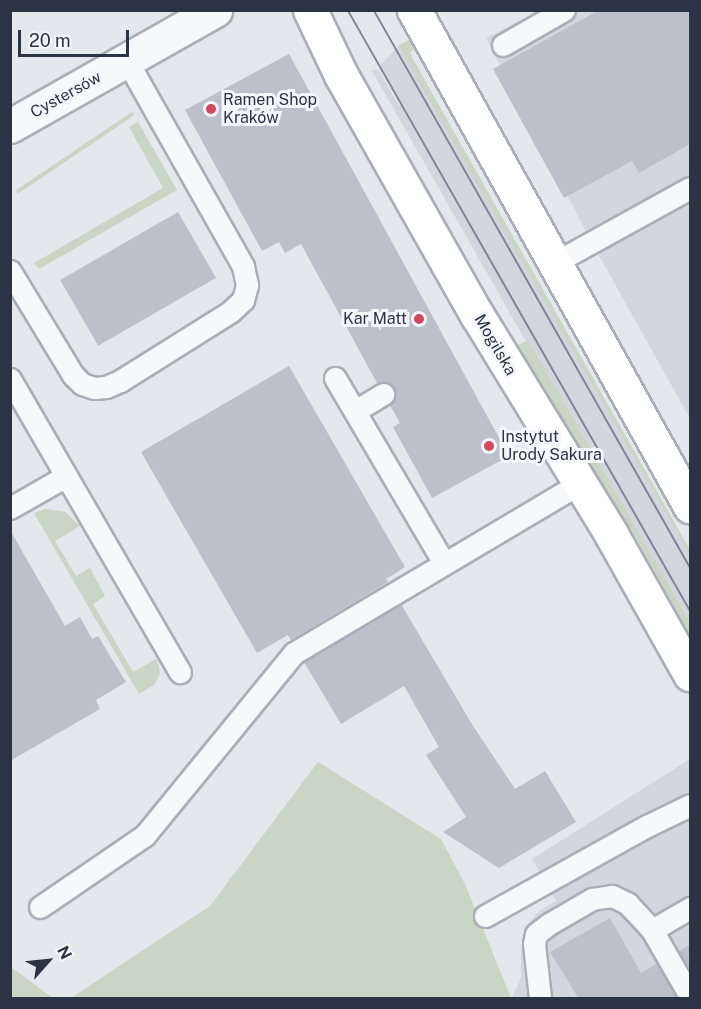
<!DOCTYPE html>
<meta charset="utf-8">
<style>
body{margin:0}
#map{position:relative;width:701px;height:1009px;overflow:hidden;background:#e4e7ec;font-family:"Public Sans",sans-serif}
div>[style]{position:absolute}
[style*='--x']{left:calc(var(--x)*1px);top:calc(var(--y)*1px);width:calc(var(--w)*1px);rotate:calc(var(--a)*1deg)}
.built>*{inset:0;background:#d2d6de}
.green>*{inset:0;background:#c9d6c5;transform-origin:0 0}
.building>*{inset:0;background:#bbc0ca;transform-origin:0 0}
.roads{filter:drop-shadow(2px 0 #a9aeb7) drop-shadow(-2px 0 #a9aeb7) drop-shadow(0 2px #a9aeb7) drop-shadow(0 -2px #a9aeb7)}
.service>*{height:21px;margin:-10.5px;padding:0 10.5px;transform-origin:10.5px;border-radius:10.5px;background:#f7f8fa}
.minor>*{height:33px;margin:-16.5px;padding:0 16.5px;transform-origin:16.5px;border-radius:16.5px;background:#f7f8fa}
.secondary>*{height:33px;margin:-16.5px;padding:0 16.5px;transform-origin:16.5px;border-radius:16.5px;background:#fff}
.tram>*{height:1.5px;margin:-0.75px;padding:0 0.75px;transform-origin:0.75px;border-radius:0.75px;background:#7d8696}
.dots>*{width:16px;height:16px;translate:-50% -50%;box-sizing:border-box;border:3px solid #f4f6f9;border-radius:50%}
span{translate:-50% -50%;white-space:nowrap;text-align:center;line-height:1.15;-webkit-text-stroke:6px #f4f6f9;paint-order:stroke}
.street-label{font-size:16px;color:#2b3445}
.poi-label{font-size:16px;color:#2b3445}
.left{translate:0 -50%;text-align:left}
.right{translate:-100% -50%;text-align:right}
.frame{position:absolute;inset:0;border:12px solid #2b3445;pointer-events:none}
.north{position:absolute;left:18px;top:931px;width:60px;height:60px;-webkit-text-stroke:4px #f4f6f9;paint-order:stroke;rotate:63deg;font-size:16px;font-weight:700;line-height:24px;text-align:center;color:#2b3445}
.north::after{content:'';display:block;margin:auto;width:21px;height:27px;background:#2b3445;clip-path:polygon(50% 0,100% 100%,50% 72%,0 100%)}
.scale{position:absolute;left:18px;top:30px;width:111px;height:27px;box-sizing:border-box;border:3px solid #2b3445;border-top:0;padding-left:8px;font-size:18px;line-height:21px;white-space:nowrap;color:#2b3445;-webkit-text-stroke:4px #f4f6f9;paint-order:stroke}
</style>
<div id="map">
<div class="built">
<i style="clip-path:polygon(539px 11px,690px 11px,690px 414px,688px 415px,592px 243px,486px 38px)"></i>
<i style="clip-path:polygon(399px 45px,690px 556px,690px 622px,530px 342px,527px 343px,372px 71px,378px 69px,399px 106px,402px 104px,380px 66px)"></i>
<i style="clip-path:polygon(690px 759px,690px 998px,512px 998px,521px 978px,521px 950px,526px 926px,539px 911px,556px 901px,532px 859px)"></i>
</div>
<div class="green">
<i style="clip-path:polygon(409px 40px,414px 50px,410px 52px,413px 59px,690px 550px,690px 556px,411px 68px,399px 45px)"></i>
<i style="left:132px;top:112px;width:4px;height:140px;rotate:56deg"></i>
<i style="clip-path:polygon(138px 122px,177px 190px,39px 269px,34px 263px,163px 188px,129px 127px)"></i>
<i style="clip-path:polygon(526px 341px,530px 342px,690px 622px,690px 635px,632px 531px,516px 346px)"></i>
<i style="clip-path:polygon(46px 509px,65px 512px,80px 526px,55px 541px,76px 576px,90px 568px,105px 596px,93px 604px,133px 672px,156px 659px,159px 666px,160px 674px,154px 685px,139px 694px,34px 513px)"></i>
<i style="clip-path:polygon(318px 762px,441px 839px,465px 884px,511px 998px,71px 998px,210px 906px)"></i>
<i style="clip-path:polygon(11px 967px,53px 998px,11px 998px)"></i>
</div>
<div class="building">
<i style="clip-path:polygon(599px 10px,690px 10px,690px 144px,639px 173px,632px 161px,564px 198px,493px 69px)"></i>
<i style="clip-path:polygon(289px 54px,509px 456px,432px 498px,393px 427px,400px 423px,390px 405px,396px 394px,394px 387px,389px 383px,377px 383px,301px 244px,285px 253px,279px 242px,262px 251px,185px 110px)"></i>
<i style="left:178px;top:212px;width:76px;height:136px;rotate:60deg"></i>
<i style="clip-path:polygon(289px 366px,405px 567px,386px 579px,388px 582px,291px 640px,288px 635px,257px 653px,141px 452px)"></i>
<i style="clip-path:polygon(10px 530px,65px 626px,80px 617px,92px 639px,98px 636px,126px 682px,96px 700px,100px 709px,10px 761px)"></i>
<i style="clip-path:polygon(401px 604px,473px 726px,515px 789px,545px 771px,576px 822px,499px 868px,443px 832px,466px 817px,426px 755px,439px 747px,404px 686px,341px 724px,304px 662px)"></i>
<i style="clip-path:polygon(610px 918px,641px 973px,657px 964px,677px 999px,579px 999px,550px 952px)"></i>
<i style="clip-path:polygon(690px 945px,690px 971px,679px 951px)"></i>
</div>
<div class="roads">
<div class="service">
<i style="--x:503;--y:45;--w:70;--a:-29.8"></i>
<i style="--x:554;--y:263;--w:155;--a:-28.9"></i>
<i style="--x:10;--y:271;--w:122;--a:58.8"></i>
<i style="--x:73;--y:375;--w:13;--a:45"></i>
<i style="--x:82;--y:384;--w:13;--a:18"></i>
<i style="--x:94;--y:388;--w:12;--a:-5"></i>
<i style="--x:106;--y:387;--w:15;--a:-23"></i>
<i style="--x:120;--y:381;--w:130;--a:-32.1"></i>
<i style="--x:230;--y:312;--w:18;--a:-43"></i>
<i style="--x:243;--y:300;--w:16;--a:-75"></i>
<i style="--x:247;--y:285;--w:19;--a:-102"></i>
<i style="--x:243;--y:266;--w:236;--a:-119.5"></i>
<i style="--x:335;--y:378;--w:215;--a:59.5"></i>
<i style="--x:10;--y:379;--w:339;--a:59.9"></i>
<i style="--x:355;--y:411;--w:33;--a:-31"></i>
<i style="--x:10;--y:508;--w:64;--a:-29.7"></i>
<i style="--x:40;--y:907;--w:127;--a:-34.4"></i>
<i style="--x:145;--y:835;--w:235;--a:-50.7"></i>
<i style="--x:294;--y:653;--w:333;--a:-30.7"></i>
<i style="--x:690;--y:908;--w:44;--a:149.9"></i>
<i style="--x:652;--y:930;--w:76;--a:60.1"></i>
<i style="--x:485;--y:916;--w:185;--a:-29.1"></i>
<i style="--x:647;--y:826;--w:48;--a:-26"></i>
<i style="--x:540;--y:998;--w:54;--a:-96.3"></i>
<i style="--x:534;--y:944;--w:10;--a:-79"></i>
<i style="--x:536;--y:934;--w:16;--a:-38"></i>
<i style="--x:549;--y:924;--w:50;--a:-30.2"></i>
<i style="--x:592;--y:899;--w:20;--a:-9"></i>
<i style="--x:612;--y:896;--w:17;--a:25"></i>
<i style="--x:627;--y:903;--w:37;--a:47"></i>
</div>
<div class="minor">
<i style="--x:10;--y:126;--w:236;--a:-29.5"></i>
</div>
<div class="secondary">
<i style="--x:310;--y:10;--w:72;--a:64.5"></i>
<i style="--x:341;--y:75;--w:276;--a:60.5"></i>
<i style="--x:477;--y:315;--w:257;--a:58.5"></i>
<i style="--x:611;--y:534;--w:161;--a:60.6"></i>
<i style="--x:414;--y:10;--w:568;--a:60.91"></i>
</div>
</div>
<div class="tram">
<i style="--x:348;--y:10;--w:691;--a:60.32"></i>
<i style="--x:374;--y:10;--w:640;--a:60.43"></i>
</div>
<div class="dots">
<i style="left:211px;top:109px;background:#d1495b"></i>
<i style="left:419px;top:319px;background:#d1495b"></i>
<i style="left:489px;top:446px;background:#d1495b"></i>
</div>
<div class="street-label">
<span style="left:66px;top:95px;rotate:-29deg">Cystersów</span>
<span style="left:495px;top:345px;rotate:60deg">Mogilska</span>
</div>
<div class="poi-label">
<span class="left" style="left:223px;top:109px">Ramen Shop<br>Kraków</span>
<span class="right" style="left:407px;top:319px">Kar Matt</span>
<span class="left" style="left:501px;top:446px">Instytut<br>Urody Sakura</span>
</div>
<div class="frame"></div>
<div class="north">N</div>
<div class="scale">20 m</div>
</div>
